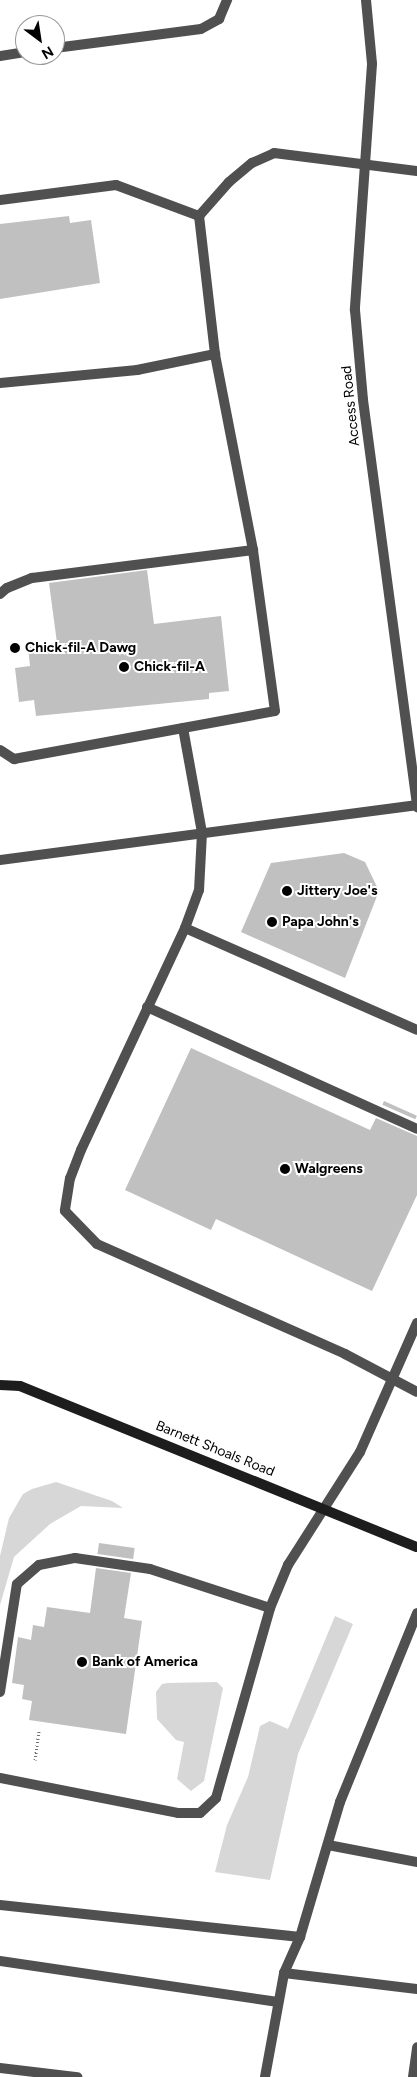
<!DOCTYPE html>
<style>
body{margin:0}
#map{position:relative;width:417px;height:2077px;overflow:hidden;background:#fff;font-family:Figtree,sans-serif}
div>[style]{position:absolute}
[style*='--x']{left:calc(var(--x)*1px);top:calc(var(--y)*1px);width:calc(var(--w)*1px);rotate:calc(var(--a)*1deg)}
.green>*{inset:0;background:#d7d7d7}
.building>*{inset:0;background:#c0c0c0;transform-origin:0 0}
.path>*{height:3px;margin-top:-1.5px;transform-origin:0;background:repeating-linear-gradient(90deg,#727272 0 1px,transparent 0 3.5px)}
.lane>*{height:10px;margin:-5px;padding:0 5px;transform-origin:5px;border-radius:5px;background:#505050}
.street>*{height:10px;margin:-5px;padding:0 5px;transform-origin:5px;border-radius:5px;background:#505050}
.secondary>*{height:10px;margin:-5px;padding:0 5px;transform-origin:5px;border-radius:5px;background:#1d1d1d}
.dots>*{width:14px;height:14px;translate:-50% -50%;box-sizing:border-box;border:2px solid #fff;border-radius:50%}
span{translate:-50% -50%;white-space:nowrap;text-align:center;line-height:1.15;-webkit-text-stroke:4px #fff;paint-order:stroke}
.street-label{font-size:14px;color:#000}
.poi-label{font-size:14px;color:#000;font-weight:700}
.left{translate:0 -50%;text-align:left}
.north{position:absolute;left:15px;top:15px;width:50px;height:50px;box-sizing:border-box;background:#fff;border:1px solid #999;border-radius:50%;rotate:149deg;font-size:14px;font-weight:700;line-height:20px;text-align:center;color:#000}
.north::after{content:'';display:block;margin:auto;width:18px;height:22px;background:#000;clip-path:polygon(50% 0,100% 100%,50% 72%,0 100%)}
</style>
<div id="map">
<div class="green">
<i style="clip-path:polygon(56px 1482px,112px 1501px,123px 1508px,81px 1506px,50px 1524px,14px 1557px,0 1605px,0 1556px,9px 1518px,23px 1494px,32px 1489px)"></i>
<i style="clip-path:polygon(335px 1616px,353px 1624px,298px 1754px,270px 1880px,215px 1872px,227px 1825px,248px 1777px,260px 1726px,270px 1721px,288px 1729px)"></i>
<i style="clip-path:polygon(217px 1682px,223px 1688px,204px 1781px,191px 1791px,177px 1779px,184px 1742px,176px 1740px,157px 1719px,156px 1692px,162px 1684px,168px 1683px)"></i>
</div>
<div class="building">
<i style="clip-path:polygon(69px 216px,70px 223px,91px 220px,100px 283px,0 299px,0 224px)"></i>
<i style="clip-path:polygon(147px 570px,154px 624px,221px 616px,229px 691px,209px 693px,209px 699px,36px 716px,34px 700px,19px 702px,15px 668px,30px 666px,28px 647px,57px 643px,49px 583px)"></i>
<i style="clip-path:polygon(344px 853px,365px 862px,379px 891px,345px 978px,241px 932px,271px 863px)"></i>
<i style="clip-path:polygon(191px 1048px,370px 1130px,376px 1118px,417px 1136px,417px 1195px,372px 1291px,216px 1219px,211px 1230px,125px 1190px)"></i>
<i style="left:384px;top:1101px;width:36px;height:4px;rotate:24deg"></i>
<i style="left:99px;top:1543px;width:36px;height:11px;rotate:8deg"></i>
<i style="clip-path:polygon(96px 1568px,131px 1573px,124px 1618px,142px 1621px,126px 1734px,29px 1720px,32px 1701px,22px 1699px,24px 1685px,12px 1683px,18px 1637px,31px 1640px,33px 1625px,44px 1627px,47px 1607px,90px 1613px)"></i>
</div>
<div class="path">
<i style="--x:35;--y:1760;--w:29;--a:-82"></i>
</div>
<div class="lane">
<i style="--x:55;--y:48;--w:147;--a:-7.4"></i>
<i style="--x:201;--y:29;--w:21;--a:-29"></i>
<i style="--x:219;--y:19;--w:21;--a:-67"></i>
<i style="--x:0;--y:56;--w:25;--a:-9"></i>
<i style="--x:0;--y:200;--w:117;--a:-7.4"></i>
<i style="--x:116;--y:185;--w:89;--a:20.5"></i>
<i style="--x:0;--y:383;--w:138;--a:-5.4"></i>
<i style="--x:137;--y:370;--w:80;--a:-11.6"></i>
<i style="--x:0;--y:594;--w:9;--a:-41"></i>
<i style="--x:7;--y:588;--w:27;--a:-22"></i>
<i style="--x:32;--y:578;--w:223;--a:-7.2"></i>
<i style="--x:183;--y:728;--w:107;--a:79.7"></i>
<i style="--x:202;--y:833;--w:57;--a:93"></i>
<i style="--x:199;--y:890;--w:40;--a:110.2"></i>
<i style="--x:185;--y:928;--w:245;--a:115.1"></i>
<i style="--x:81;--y:1150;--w:30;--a:111"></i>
<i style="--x:70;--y:1178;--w:33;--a:99"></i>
<i style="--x:65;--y:1211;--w:46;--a:45.9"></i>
<i style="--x:97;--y:1244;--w:271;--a:23.9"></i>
<i style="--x:345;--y:1354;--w:81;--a:27.8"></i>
<i style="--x:0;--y:750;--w:17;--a:33"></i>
<i style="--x:14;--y:759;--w:265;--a:-10.4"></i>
<i style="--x:275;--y:711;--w:162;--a:-97.8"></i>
<i style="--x:253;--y:550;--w:200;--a:-101"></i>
<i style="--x:215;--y:354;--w:139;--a:-96.6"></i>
<i style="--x:199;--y:216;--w:45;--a:-48.6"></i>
<i style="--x:229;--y:182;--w:30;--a:-40"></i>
<i style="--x:252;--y:163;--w:24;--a:-24"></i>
<i style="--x:274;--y:153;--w:144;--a:7.2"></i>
<i style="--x:0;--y:860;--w:421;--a:-7.5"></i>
<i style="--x:185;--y:928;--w:253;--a:23.7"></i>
<i style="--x:147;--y:1007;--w:296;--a:24.3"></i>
<i style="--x:0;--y:1692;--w:109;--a:-81.1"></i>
<i style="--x:17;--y:1584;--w:29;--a:-41"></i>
<i style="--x:39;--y:1565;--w:37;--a:-11"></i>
<i style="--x:75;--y:1558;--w:76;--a:8.3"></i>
<i style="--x:150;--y:1569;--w:126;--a:18"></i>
<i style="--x:0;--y:1778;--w:181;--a:11.1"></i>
<i style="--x:178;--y:1813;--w:22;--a:0"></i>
<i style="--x:200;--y:1813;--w:22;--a:-43"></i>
<i style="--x:216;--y:1798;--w:198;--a:-74.1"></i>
<i style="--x:270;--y:1608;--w:47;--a:-67.3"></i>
<i style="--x:288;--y:1565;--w:134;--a:-57.5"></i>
<i style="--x:360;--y:1452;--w:141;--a:-66.2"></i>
<i style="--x:328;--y:1845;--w:91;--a:10.8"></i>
<i style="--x:0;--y:1905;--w:302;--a:6.1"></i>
<i style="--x:0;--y:1961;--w:281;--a:8.4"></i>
<i style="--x:284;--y:1973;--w:134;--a:6.9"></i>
<i style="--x:0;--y:2068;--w:78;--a:6.7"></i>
<i style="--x:265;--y:2077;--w:106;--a:-79.6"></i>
<i style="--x:284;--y:1973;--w:39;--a:-66"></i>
<i style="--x:300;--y:1937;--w:141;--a:-73.5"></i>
<i style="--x:340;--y:1802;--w:204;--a:-67.8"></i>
<i style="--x:413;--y:2077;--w:30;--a:-82"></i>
</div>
<div class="street">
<i style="--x:366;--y:0;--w:64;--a:84.6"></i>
<i style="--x:372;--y:64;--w:247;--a:94"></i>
<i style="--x:355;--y:310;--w:90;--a:84.9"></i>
<i style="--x:363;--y:400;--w:411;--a:82.4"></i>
</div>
<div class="secondary">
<i style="--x:0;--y:1385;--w:20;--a:3"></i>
<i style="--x:20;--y:1386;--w:428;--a:22.1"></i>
</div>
<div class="dots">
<i style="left:15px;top:648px;background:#000"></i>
<i style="left:124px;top:667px;background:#000"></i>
<i style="left:287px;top:891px;background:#000"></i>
<i style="left:272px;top:922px;background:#000"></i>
<i style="left:285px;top:1169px;background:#000"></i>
<i style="left:82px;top:1662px;background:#000"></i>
</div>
<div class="street-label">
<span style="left:351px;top:406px;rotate:-96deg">Access Road</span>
<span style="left:215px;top:1449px;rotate:22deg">Barnett Shoals Road</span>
</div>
<div class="poi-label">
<span class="left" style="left:25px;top:648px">Chick-fil-A Dawg</span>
<span class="left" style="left:134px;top:667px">Chick-fil-A</span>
<span class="left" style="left:297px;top:891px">Jittery Joe's</span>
<span class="left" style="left:282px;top:922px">Papa John's</span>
<span class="left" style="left:295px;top:1169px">Walgreens</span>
<span class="left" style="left:92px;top:1662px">Bank of America</span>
</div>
<div class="north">N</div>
</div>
